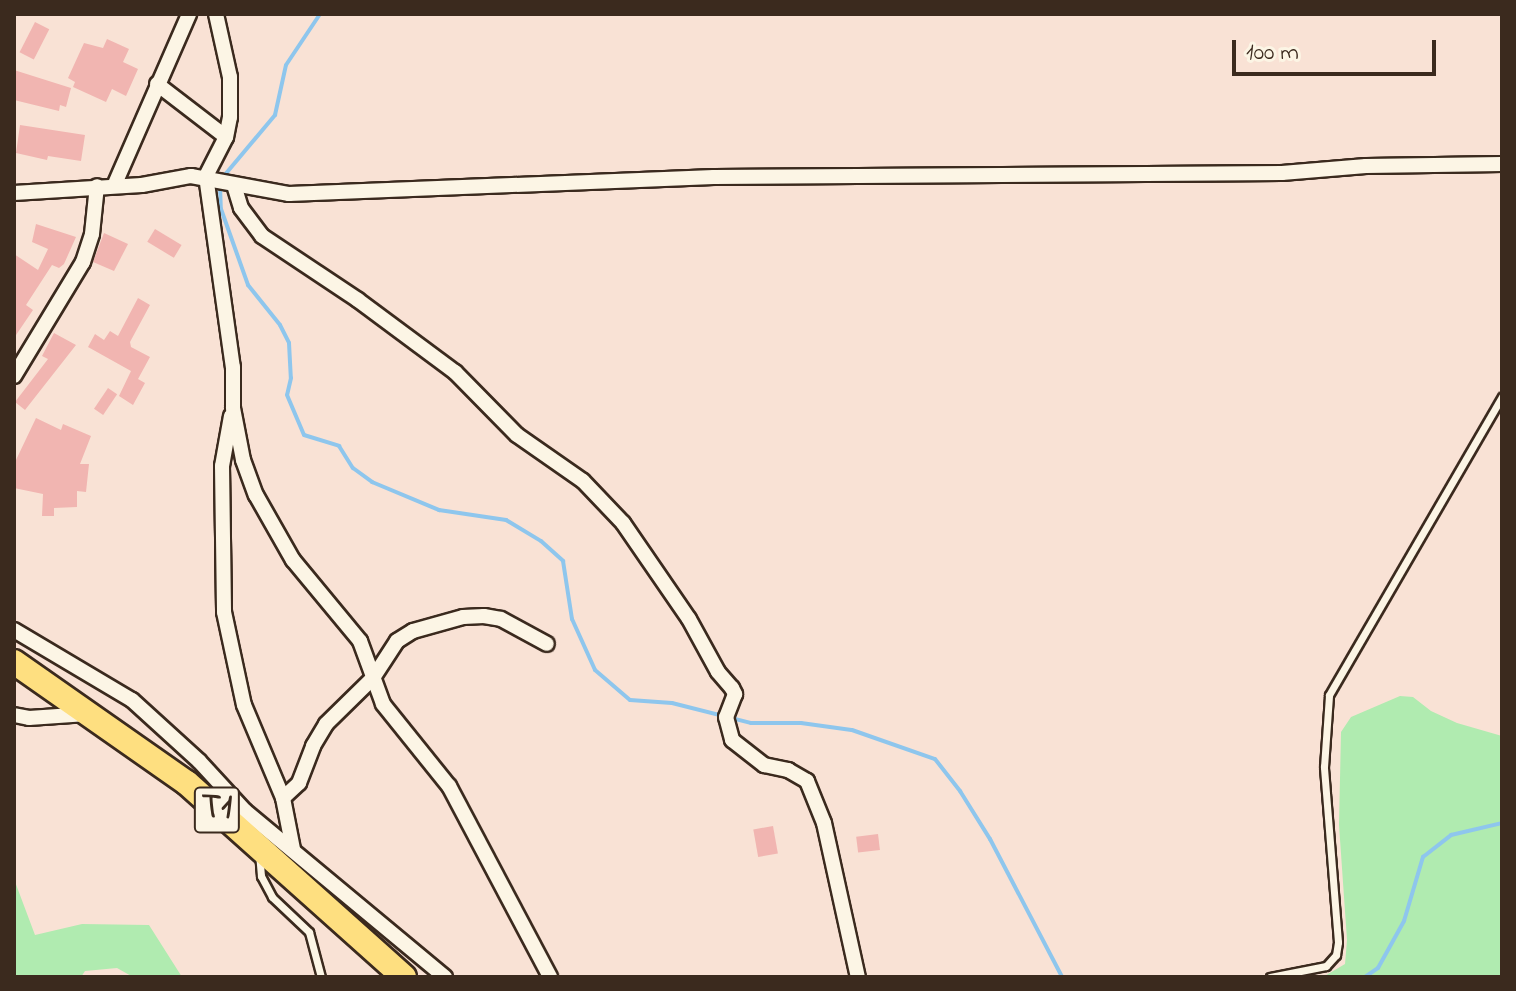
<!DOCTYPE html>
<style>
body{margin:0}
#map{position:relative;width:1516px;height:991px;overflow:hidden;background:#f9e2d5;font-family:"Indie Flower",sans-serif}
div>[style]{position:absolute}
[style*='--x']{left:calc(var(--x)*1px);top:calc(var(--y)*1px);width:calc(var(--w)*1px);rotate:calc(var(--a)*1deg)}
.green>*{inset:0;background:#b0ebb0}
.stream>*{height:4px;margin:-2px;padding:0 2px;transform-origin:2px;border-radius:2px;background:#8ec6ed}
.building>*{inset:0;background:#f1b5b1;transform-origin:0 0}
.roads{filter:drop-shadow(2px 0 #3b2a1e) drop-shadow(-2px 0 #3b2a1e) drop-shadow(0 2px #3b2a1e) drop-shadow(0 -2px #3b2a1e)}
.lane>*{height:7px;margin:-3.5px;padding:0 3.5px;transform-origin:3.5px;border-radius:3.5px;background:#fcf5e5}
.street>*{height:14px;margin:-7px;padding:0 7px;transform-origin:7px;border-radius:7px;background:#fcf5e5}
.highway>*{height:24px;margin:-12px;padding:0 12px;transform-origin:12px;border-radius:12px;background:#fedf80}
span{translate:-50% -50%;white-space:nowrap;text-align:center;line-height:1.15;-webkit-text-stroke:8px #fcf5e5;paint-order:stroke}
.shield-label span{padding:2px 6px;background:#fcf5e5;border:2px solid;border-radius:6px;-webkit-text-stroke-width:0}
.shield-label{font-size:34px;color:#3b2a1e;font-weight:700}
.frame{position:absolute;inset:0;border:16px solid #3b2a1e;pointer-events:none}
.scale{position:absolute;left:1232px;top:40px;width:204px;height:36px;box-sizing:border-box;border:4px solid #3b2a1e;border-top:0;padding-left:10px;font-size:24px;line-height:28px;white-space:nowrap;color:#3b2a1e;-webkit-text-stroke:6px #fcf5e5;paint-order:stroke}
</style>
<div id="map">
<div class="green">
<i style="clip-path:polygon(1400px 696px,1413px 697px,1431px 711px,1457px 723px,1502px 736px,1502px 977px,1323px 977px,1345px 964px,1347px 940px,1339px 825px,1341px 732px,1351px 717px)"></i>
<i style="clip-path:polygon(14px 879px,35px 935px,82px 924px,149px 925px,182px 977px,133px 977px,117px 968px,85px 971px,81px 977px,14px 977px)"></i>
</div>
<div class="stream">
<i style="--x:223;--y:177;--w:81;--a:-50"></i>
<i style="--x:275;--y:115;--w:51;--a:-77.6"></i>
<i style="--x:286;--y:65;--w:61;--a:-56.3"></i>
<i style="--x:220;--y:185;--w:24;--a:88"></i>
<i style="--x:221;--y:209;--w:81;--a:70.4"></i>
<i style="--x:248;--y:285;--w:51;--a:51.3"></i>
<i style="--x:280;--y:325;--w:20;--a:63"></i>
<i style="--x:289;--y:343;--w:35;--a:87"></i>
<i style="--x:291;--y:378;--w:17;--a:103"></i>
<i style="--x:287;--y:395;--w:43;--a:67"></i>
<i style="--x:304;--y:435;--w:37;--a:17"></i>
<i style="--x:339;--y:446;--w:26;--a:58"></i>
<i style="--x:353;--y:468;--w:24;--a:36"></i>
<i style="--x:372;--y:482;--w:73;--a:22.7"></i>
<i style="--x:439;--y:510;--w:68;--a:8.5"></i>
<i style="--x:506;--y:520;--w:41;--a:31"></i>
<i style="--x:541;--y:541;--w:30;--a:42"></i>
<i style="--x:563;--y:561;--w:59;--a:81.2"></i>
<i style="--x:572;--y:619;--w:56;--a:65.7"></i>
<i style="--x:595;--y:670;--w:46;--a:40.6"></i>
<i style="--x:630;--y:700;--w:42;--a:4.1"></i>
<i style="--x:672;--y:703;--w:81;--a:14.2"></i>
<i style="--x:751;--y:723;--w:50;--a:0"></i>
<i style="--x:801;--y:723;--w:51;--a:7.8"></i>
<i style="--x:852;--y:730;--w:88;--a:19.3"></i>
<i style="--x:935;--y:759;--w:41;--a:52"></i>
<i style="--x:960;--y:791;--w:57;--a:58"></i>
<i style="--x:990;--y:839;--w:156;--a:62.4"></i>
<i style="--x:1365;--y:977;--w:16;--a:-35"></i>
<i style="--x:1378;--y:968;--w:54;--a:-61"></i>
<i style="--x:1404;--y:921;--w:67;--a:-73.5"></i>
<i style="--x:1423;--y:857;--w:36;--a:-38"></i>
<i style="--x:1451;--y:835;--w:52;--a:-13.2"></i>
</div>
<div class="building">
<i style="left:35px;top:22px;width:16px;height:34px;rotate:27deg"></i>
<i style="clip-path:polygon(107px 39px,129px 49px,123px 62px,138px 69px,126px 96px,112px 89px,106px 102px,73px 87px,75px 82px,68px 78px,84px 43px,103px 48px)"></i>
<i style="clip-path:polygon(14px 70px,71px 88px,66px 107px,60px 105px,59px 111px,14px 100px)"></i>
<i style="clip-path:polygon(20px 125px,85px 135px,81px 161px,48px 156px,47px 160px,16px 153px)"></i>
<i style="clip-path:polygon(36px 224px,76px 237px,64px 264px,59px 268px,52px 265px,26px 305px,33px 310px,14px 338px,14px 254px,38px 270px,48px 249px,32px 242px)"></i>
<i style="left:155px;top:229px;width:31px;height:15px;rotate:31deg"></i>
<i style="clip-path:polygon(104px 233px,128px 244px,114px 271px,93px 262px)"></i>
<i style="clip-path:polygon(138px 298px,150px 305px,130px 342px,131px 347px,150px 357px,138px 379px,145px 383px,133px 405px,119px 396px,131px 371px,88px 347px,95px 334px,104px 340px,110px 331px,118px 336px)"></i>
<i style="clip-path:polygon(54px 333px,76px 345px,25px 410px,15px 402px,48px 359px,42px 356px)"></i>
<i style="left:108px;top:388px;width:11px;height:25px;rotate:34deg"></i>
<i style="clip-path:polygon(36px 418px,61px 430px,63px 424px,91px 436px,80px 464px,89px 464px,86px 492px,77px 491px,77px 507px,54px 508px,54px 516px,42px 516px,43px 494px,14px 488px,16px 460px)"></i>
<i style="left:773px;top:826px;width:28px;height:20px;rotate:80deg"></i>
<i style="left:878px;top:834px;width:16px;height:22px;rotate:83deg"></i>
</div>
<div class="roads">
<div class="lane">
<i style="--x:259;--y:853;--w:23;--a:85"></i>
<i style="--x:261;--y:876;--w:24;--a:62"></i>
<i style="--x:272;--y:897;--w:51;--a:43.4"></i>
<i style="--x:309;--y:932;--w:47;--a:75.1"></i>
<i style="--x:1270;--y:977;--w:57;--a:-11.1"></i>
<i style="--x:1326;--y:966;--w:15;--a:-48"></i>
<i style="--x:1336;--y:955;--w:13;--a:-81"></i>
<i style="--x:1338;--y:942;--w:176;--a:-94.6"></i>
<i style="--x:1324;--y:767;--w:72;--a:-86"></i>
<i style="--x:1329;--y:695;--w:345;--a:-59.9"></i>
</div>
<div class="street">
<i style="--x:216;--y:14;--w:65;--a:77.5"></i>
<i style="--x:230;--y:77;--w:40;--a:90"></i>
<i style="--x:230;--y:117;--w:20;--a:101"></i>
<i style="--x:226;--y:137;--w:44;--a:117.1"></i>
<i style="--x:206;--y:176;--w:193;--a:82"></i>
<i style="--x:233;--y:367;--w:41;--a:90"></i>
<i style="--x:233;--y:408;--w:53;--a:79.1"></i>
<i style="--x:243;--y:460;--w:37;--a:70"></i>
<i style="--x:256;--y:495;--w:75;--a:60.4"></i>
<i style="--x:293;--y:560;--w:105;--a:50.4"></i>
<i style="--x:360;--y:641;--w:67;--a:69.9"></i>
<i style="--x:383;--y:704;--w:105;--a:51.2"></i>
<i style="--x:449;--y:786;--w:216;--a:62.1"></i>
<i style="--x:157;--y:84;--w:87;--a:37.5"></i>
<i style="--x:234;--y:185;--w:24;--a:73"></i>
<i style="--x:241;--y:208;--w:35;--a:53"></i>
<i style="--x:262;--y:236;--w:115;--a:33.7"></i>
<i style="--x:358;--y:300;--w:121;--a:36.6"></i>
<i style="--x:455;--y:372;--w:88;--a:45.5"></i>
<i style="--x:517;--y:435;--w:80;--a:34.9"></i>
<i style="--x:583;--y:481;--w:58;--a:46.4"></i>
<i style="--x:623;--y:523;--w:116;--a:55.5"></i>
<i style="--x:689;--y:619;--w:60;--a:61.3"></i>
<i style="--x:718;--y:672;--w:21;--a:49"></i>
<i style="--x:732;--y:688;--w:7;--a:63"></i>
<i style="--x:735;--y:694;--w:25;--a:111"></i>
<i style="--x:726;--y:717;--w:24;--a:75"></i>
<i style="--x:732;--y:740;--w:41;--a:38"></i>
<i style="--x:764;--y:765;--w:25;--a:12"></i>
<i style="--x:788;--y:770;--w:22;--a:30"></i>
<i style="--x:807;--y:781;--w:45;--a:68"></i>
<i style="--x:824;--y:823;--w:158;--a:77.6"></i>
<i style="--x:114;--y:186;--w:188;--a:-66.4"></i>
<i style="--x:14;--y:193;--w:128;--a:-3.6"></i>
<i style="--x:142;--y:185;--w:50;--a:-10.4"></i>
<i style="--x:191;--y:176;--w:100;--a:10.4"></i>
<i style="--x:289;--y:194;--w:425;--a:-2.3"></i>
<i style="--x:714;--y:177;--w:568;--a:-0.4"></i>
<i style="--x:1282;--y:173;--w:84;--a:-4.8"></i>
<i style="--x:1366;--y:166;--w:136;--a:-0.8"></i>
<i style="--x:14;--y:376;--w:133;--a:-58.8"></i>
<i style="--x:83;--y:262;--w:29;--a:-72"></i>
<i style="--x:92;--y:234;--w:48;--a:-84.1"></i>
<i style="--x:231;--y:416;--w:51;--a:100.2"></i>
<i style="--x:222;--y:466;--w:146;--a:89.2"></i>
<i style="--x:224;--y:612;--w:95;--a:77.9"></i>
<i style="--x:244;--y:705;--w:101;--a:67.2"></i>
<i style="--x:283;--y:798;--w:52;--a:78.9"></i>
<i style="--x:14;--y:630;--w:137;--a:30.7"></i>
<i style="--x:132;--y:700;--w:91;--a:42.3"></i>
<i style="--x:199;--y:761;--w:68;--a:47.4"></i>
<i style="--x:245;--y:811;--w:260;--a:39.7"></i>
<i style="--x:14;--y:715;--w:15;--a:11"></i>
<i style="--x:29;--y:718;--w:58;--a:-3.9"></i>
<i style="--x:283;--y:798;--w:22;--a:-43"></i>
<i style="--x:299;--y:783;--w:40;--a:-69"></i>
<i style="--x:313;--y:746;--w:26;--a:-59"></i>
<i style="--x:326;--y:724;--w:66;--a:-44.4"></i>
<i style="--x:373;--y:678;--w:44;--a:-57"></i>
<i style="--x:397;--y:641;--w:19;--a:-32"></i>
<i style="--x:413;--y:631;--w:52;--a:-15.6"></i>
<i style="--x:463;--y:617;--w:21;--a:-3"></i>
<i style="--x:484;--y:616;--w:17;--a:10"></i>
<i style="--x:501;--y:619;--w:52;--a:28.5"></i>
</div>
<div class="highway">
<i style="--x:14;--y:662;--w:211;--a:35"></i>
<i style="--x:187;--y:783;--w:291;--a:41.8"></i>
</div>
</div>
<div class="shield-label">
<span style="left:217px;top:810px">T1</span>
</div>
<div class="frame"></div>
<div class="scale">100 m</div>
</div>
